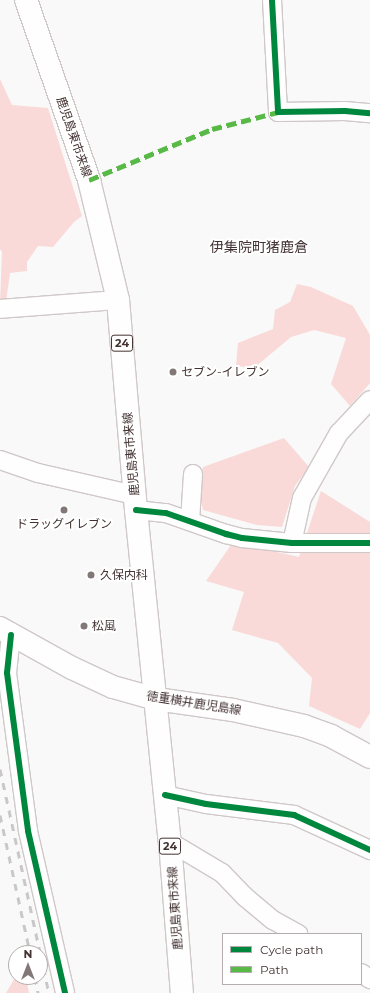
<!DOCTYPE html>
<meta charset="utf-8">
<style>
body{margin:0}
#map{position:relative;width:370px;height:993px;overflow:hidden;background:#f9f9f9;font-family:Montserrat,"Noto Sans JP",sans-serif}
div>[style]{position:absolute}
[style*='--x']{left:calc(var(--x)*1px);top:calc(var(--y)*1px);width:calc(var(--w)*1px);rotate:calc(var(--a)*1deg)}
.green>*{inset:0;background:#f9dad8}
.roads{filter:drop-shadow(1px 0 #d0c8c8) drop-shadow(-1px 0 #d0c8c8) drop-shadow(0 1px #d0c8c8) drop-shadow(0 -1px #d0c8c8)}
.minor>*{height:18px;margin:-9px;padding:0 9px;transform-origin:9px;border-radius:9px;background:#fefefe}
.major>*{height:22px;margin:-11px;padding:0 11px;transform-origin:11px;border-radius:11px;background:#fefefe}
.rail>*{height:3px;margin-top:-1.5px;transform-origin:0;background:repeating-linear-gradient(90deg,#c9c8c8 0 7px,transparent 0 14px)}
.quiet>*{height:5px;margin-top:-2.5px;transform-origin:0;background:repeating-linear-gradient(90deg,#58b947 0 10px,transparent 0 15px)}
.cycleway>*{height:6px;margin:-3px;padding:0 3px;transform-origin:3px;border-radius:3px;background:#00873e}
.dots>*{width:11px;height:11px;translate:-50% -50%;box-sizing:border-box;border:2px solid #fff;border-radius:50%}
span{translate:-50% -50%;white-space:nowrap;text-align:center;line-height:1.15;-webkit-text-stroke:4px #fff;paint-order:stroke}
.shield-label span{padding:1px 3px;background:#fff;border:1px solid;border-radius:3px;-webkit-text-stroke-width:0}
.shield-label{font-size:11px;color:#433232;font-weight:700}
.street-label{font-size:12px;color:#433232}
.poi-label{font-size:12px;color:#433232}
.left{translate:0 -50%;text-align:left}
.quarter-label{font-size:14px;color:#433232}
.legend{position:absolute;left:222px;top:933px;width:140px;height:52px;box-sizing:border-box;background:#fff;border:1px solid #b4adad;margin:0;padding:5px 7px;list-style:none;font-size:12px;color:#433232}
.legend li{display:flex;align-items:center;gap:8px;height:20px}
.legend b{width:20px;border:1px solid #b4adad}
.north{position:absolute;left:8px;top:945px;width:40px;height:40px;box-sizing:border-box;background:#fff;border:1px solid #b4adad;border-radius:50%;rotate:0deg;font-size:11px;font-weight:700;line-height:16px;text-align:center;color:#433232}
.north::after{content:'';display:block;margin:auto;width:14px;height:18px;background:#837878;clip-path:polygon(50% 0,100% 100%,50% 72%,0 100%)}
</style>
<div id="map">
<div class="green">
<i style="clip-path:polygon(0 79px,12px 105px,48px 108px,82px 216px,74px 222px,53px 247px,38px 246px,27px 262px,27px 271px,10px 273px,6px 302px,0 303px,2px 252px,0 249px)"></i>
<i style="clip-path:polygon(297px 284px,311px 287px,353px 306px,370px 335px,370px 383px,350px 406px,331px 384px,346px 338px,314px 330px,291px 337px,254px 368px,236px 366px,238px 343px,273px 329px,275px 310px,290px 302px)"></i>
<i style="clip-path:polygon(284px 438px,309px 467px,295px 486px,282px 527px,257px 525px,203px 510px,199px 491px,203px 467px)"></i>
<i style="clip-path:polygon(321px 491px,370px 522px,370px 713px,360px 729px,309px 706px,312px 678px,278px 643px,232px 630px,244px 592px,206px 581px,233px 542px,299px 557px)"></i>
<i style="clip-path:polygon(16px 976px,26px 977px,29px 993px,6px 993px)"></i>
</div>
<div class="roads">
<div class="minor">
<i style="--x:272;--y:0;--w:112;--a:86.9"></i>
<i style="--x:278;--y:112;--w:67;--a:-0.9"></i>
<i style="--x:345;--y:111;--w:25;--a:5"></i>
<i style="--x:0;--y:309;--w:118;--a:-4.4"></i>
<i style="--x:0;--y:460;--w:40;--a:18.9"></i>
<i style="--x:38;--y:473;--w:99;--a:12.8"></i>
<i style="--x:136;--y:510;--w:30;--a:6"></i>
<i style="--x:166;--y:513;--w:64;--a:19.3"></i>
<i style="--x:226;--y:534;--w:16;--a:14"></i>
<i style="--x:242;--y:538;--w:50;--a:5.7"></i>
<i style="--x:292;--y:543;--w:78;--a:0"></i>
<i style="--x:190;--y:521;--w:47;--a:-86.3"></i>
<i style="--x:292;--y:543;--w:46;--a:-77.5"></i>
<i style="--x:302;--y:498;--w:75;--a:-60.4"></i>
<i style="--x:339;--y:433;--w:45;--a:-46.8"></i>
<i style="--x:11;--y:635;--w:38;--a:96"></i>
<i style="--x:7;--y:673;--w:159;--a:82.4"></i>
<i style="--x:28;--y:831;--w:166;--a:77.1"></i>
<i style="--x:165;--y:795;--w:42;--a:12.4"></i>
<i style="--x:206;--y:804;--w:89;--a:7.1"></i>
<i style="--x:294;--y:815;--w:84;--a:24.7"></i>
<i style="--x:170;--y:842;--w:61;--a:30.8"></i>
<i style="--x:222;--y:873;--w:32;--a:46"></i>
<i style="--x:244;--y:896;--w:38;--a:40"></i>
<i style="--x:273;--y:920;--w:29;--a:29"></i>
<i style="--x:361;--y:973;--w:11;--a:34"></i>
</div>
<div class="major">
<i style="--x:26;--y:0;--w:191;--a:70.7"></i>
<i style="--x:89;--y:180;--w:123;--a:76.4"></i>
<i style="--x:118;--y:300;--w:211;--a:85.1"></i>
<i style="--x:136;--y:510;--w:334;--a:84.2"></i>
<i style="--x:170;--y:842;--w:151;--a:85.5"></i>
<i style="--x:0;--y:628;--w:82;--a:29.1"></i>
<i style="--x:72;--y:668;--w:45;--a:24.9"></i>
<i style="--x:113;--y:687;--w:45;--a:15.6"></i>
<i style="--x:156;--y:699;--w:78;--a:8.1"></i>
<i style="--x:233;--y:710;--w:73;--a:12.7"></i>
<i style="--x:304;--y:726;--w:29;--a:20"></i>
<i style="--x:331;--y:736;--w:44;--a:28.3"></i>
</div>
</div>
<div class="rail">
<i style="--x:0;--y:769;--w:188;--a:77.7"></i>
<i style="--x:0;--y:815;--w:141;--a:77.7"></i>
<i style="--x:40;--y:954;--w:40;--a:77"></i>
<i style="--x:35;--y:977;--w:16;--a:79"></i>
</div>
<div class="quiet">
<i style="--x:89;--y:180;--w:133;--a:-22.5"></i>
<i style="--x:212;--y:129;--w:68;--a:-14.4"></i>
</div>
<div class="cycleway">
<i style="--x:272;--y:0;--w:112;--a:86.9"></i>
<i style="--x:278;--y:112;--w:67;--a:-0.9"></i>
<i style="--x:345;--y:111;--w:25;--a:5"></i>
<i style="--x:136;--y:510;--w:30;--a:6"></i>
<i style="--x:166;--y:513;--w:64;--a:19.3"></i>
<i style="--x:226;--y:534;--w:16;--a:14"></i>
<i style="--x:242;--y:538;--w:50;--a:5.7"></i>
<i style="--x:292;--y:543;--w:78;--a:0"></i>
<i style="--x:11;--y:635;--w:38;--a:96"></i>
<i style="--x:7;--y:673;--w:159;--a:82.4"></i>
<i style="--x:28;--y:831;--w:166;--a:77.1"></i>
<i style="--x:165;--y:795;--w:42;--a:12.4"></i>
<i style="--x:206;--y:804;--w:89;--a:7.1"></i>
<i style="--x:294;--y:815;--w:84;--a:24.7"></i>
</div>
<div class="dots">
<i style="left:173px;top:372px;background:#837878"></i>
<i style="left:64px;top:510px;background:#837878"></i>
<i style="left:91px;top:575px;background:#837878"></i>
<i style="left:84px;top:626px;background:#837878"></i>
</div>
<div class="shield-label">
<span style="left:122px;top:343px">24</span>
<span style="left:170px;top:846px">24</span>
</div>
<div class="street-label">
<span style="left:74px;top:137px;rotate:71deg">鹿児島東市来線</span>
<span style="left:131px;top:454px;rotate:-95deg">鹿児島東市来線</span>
<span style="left:194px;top:703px;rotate:9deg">徳重横井鹿児島線</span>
<span style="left:175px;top:908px;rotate:-94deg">鹿児島東市来線</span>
</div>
<div class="poi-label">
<span class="left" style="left:181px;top:372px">セブン-イレブン</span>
<span style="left:64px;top:524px">ドラッグイレブン</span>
<span class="left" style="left:100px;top:575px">久保内科</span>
<span class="left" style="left:92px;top:626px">松風</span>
</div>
<div class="quarter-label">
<span style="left:259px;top:247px">伊集院町猪鹿倉</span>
</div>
<ul class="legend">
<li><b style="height:5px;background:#00873e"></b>Cycle path</li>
<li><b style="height:5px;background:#58b947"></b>Path</li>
</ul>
<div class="north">N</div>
</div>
